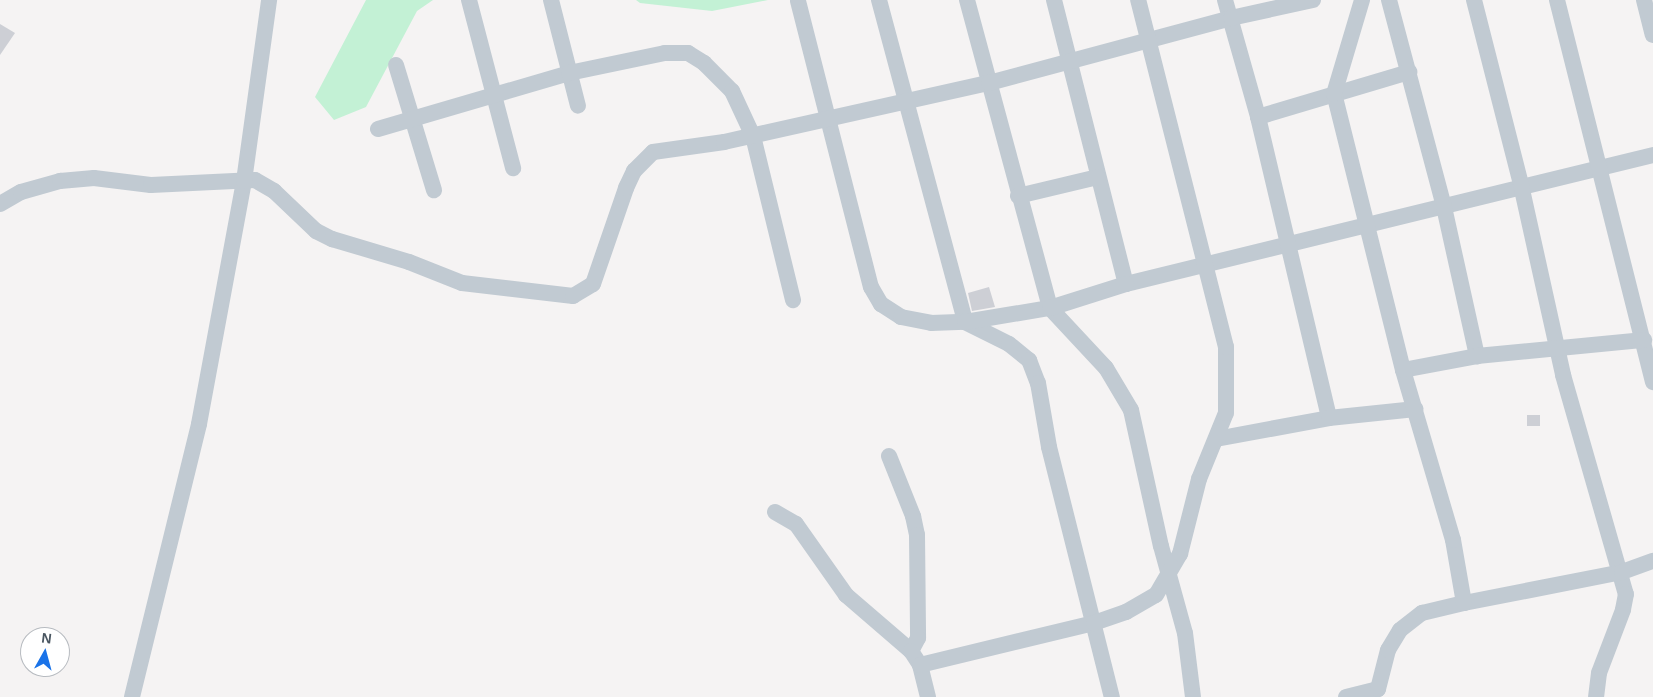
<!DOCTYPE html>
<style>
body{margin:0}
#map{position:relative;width:1653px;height:697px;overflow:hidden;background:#f5f3f3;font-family:Helvetica,sans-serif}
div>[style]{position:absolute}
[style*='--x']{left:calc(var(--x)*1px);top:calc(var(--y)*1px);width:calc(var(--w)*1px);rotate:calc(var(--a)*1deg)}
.green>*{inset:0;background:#c3f1d5}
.building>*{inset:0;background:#cdcfd5;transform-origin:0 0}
.minor>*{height:16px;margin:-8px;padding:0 8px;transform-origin:8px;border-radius:8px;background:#c1cad2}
span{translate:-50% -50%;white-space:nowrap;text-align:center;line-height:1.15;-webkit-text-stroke:4px #fff;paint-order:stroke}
.north{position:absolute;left:20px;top:627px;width:50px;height:50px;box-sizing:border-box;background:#fff;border:1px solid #b7bbc0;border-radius:50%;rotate:7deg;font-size:14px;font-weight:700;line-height:20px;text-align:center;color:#4a5661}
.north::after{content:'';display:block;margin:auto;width:18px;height:22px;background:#1a73e8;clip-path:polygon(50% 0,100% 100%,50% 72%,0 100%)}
</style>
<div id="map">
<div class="green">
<i style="clip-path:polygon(366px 0,433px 0,417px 11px,366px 107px,334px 120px,315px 97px)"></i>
<i style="clip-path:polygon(636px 0,768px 0,712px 11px,640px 3px)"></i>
</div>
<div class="building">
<i style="clip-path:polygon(0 24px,15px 33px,0 55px)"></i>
<i style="clip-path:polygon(989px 287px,995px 307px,972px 311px,968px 293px)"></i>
<i style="left:1540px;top:415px;width:11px;height:13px;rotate:90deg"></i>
</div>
<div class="minor">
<i style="--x:469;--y:0;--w:174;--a:75.3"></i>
<i style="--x:551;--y:0;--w:109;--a:75.7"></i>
<i style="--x:879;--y:0;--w:333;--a:75"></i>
<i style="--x:965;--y:322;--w:49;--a:26.6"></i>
<i style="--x:1009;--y:344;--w:26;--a:39"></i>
<i style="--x:1029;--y:360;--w:25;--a:69"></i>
<i style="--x:1038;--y:383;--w:65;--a:80.2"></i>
<i style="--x:1049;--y:447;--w:258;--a:75.9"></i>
<i style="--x:967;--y:0;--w:319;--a:74.9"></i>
<i style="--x:1050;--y:308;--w:82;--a:47"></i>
<i style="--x:1106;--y:368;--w:49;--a:59.2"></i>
<i style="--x:1131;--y:410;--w:139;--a:77.6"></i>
<i style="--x:1161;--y:546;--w:90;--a:74.6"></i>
<i style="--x:1185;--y:633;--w:64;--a:82.9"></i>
<i style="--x:1054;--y:0;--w:293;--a:75.8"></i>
<i style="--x:1126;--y:284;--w:543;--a:-13.75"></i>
<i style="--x:1225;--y:0;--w:122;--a:74.2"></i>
<i style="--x:1258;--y:117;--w:309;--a:76.7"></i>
<i style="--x:1389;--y:0;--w:214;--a:75.1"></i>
<i style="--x:1444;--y:207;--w:153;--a:77.5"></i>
<i style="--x:1474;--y:0;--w:191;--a:75.7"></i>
<i style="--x:1521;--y:185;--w:195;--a:77.5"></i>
<i style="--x:1563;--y:375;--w:228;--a:74"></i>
<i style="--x:1626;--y:594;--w:16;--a:101"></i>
<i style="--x:1623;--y:610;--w:67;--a:110.9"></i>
<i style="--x:1599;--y:673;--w:24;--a:97"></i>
<i style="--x:1557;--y:0;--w:394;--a:75.9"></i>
<i style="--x:1644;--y:0;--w:36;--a:76"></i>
<i style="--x:798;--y:1;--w:295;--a:75.7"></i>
<i style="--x:871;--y:287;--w:20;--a:60"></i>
<i style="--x:881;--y:304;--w:24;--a:33"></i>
<i style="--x:901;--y:317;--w:31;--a:11"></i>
<i style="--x:931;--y:323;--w:34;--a:-2"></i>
<i style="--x:965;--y:322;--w:86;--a:-9.4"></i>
<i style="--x:1050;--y:308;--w:80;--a:-17.5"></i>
<i style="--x:396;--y:65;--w:131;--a:73.1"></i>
<i style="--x:1258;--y:117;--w:158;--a:-16.6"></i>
<i style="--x:378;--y:129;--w:199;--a:-16.3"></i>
<i style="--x:569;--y:73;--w:98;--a:-11.8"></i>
<i style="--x:665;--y:53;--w:23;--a:0"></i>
<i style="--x:688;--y:53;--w:19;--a:32"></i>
<i style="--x:704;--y:63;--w:40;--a:45"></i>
<i style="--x:732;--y:91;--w:50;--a:65"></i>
<i style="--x:753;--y:136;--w:169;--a:76.3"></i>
<i style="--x:1018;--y:196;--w:82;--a:-13.4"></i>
<i style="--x:0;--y:204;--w:24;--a:-30"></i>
<i style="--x:21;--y:192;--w:41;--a:-15.8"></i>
<i style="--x:60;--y:181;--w:34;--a:-5"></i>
<i style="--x:94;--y:178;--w:57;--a:7"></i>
<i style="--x:151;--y:185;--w:104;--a:-2.8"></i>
<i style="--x:255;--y:180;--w:22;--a:30"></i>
<i style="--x:274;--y:191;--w:58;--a:43.6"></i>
<i style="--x:316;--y:231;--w:18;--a:27"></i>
<i style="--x:332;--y:239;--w:80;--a:16.6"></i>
<i style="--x:409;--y:262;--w:57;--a:21.6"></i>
<i style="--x:462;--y:283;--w:112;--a:6.7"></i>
<i style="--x:573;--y:296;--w:23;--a:-31"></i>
<i style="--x:593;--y:284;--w:102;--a:-71"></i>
<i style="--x:626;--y:188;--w:19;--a:-65"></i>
<i style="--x:634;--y:171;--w:27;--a:-45"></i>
<i style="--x:653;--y:152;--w:72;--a:-8"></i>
<i style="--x:724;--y:142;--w:271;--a:-12.6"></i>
<i style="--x:989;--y:83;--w:251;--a:-15"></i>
<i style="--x:1231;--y:18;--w:84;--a:-12.4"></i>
<i style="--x:1403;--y:370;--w:75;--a:-10.7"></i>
<i style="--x:1477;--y:356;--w:168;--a:-5.5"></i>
<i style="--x:1216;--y:439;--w:115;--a:-10.5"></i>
<i style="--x:1329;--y:418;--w:87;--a:-5.9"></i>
<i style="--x:889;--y:456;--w:65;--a:68.2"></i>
<i style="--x:913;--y:516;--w:19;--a:78"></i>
<i style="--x:917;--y:535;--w:103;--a:89.4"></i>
<i style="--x:918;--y:638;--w:15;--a:118"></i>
<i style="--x:775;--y:512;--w:24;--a:30"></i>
<i style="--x:796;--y:524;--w:87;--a:54.8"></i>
<i style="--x:846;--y:595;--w:86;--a:40.7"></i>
<i style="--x:911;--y:651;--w:17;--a:57"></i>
<i style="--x:920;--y:665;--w:33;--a:76"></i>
<i style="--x:1464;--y:603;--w:161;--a:-11.1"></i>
<i style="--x:1622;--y:572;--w:33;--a:-20"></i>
<i style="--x:920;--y:665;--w:179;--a:-13.6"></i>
<i style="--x:1094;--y:623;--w:34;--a:-19"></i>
<i style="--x:1126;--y:612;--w:34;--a:-30"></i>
<i style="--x:1156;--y:595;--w:48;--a:-59.7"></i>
<i style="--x:1180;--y:554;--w:77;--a:-75.8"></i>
<i style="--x:1199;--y:479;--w:71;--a:-67.8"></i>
<i style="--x:1226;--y:413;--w:66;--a:-90"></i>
<i style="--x:1226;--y:347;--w:358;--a:-104.2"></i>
<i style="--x:132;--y:697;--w:281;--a:-76.2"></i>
<i style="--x:199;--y:424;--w:247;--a:-79.5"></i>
<i style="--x:244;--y:181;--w:183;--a:-82.1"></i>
<i style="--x:1346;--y:697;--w:33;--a:-14"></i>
<i style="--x:1378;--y:689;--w:40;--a:-75.6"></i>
<i style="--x:1388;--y:650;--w:23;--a:-59"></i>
<i style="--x:1400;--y:630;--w:28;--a:-38"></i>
<i style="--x:1422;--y:613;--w:43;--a:-13.4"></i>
<i style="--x:1464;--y:603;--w:64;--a:-99.9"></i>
<i style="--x:1453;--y:540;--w:177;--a:-106.4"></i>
<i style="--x:1403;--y:370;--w:284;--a:-104"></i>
<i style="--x:1334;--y:94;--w:98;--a:-73.4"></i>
</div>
<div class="north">N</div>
</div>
